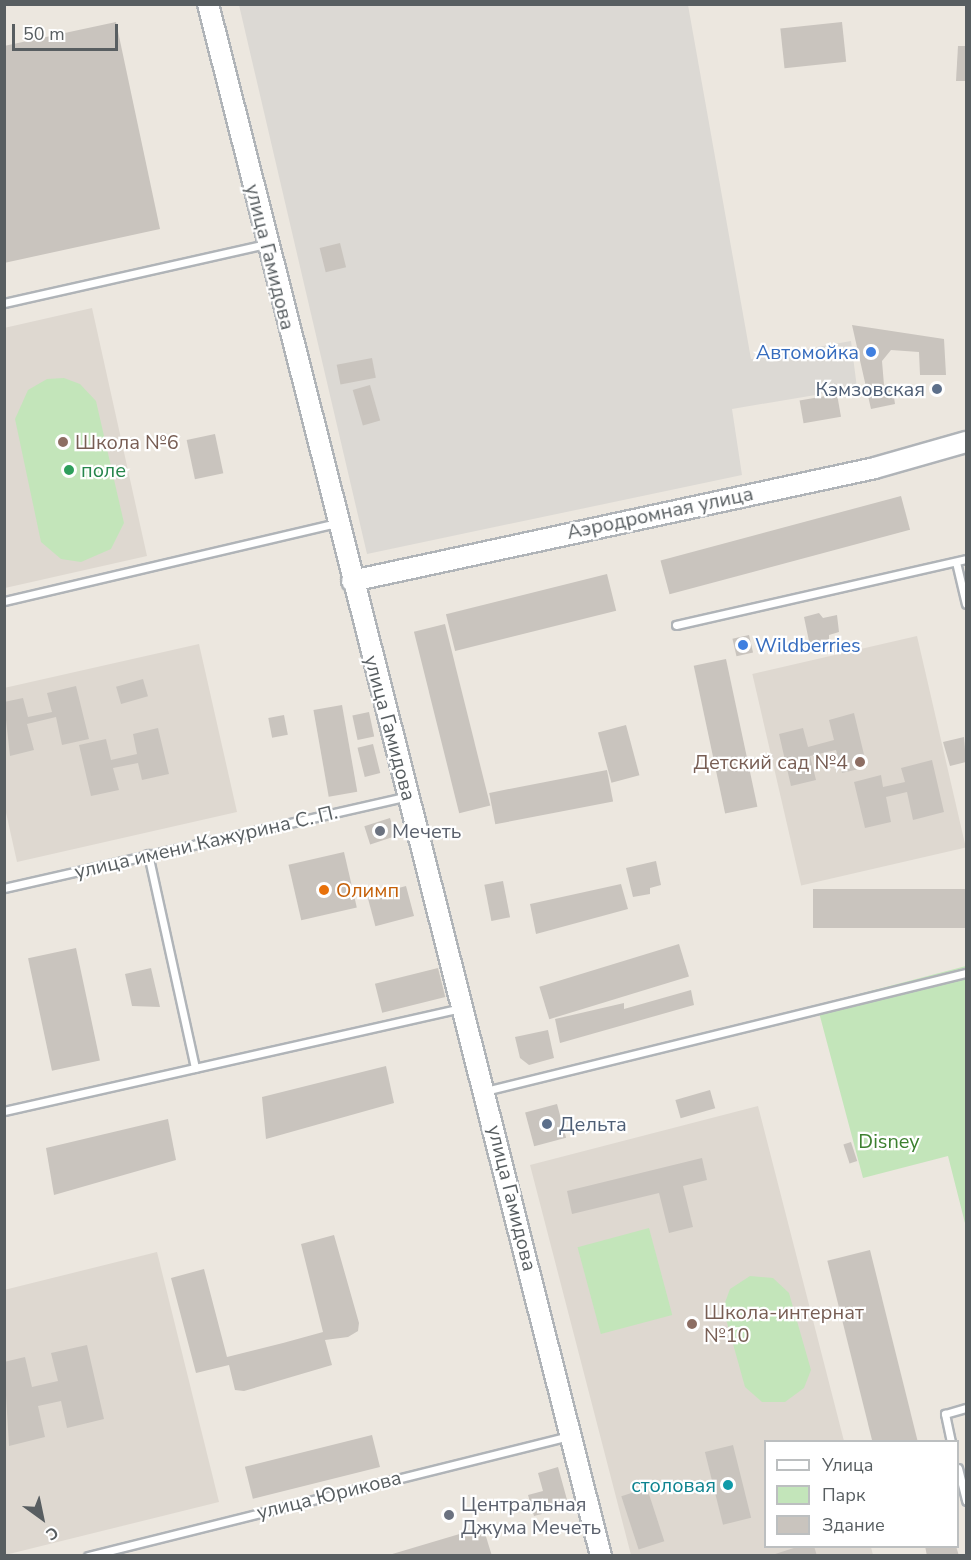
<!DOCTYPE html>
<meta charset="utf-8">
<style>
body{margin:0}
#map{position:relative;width:971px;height:1560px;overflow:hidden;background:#ece7df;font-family:"Nunito Sans",sans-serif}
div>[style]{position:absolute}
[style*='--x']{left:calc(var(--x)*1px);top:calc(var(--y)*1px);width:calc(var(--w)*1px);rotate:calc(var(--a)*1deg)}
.industrial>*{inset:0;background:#dcd9d4}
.education>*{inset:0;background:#ded8d0;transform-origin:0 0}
.green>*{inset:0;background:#c3e5ba;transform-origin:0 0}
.building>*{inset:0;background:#c9c4be;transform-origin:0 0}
.roads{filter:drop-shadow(2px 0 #b0b4b8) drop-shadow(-2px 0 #b0b4b8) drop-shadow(0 2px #b0b4b8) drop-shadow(0 -2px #b0b4b8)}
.lane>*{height:7px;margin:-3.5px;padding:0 3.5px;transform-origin:3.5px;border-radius:3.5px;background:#fff}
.secondary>*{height:20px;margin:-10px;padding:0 10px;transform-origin:10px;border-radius:10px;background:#fff}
.dots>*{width:16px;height:16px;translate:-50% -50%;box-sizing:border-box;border:3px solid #fff;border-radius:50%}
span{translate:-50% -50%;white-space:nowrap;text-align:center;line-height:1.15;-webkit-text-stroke:4.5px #fff;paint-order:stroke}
.street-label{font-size:20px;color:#585e61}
.shop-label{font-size:20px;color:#366cbe}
.right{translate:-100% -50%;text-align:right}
.left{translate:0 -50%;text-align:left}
.service-label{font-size:20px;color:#4e5e75}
.education-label{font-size:20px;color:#785e54}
.leisure-label{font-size:20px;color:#27864d}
.worship-label{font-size:20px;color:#5b616d}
.food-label{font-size:20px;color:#c56008}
.park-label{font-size:20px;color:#3d8030}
.culture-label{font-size:20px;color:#0d838f}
.frame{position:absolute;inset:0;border:6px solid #585e61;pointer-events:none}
.legend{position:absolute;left:764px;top:1440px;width:195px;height:108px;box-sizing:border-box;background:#fff;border:2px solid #bcbfc0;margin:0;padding:8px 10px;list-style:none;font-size:18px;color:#585e61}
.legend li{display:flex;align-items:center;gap:12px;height:30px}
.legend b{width:30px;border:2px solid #bcbfc0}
.north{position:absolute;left:12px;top:1488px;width:60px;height:60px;-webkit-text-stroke:4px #fff;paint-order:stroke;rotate:147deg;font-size:16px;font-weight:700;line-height:24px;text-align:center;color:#585e61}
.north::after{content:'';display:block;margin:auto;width:21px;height:27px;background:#585e61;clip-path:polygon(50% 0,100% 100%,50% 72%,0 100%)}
.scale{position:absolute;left:12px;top:24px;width:106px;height:27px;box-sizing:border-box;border:3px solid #585e61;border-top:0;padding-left:8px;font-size:18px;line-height:21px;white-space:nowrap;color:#585e61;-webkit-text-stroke:4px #fff;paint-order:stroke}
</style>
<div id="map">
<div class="industrial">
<i style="clip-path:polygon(239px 5px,688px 5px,751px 359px,851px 341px,857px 388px,732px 409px,742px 475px,367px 554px)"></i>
</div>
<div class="education">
<i style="clip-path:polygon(92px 308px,147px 556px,5px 588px,4px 328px)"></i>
<i style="left:917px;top:636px;width:217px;height:169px;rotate:77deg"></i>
<i style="clip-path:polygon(199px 644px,237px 812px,17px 862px,5px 808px,4px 688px)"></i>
<i style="clip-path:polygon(758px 1106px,844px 1441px,766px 1442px,766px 1546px,871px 1547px,873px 1555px,631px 1555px,530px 1165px)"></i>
<i style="clip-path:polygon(157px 1252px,219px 1502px,5px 1555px,4px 1290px)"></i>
</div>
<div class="green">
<i style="clip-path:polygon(64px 378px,80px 384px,96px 401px,124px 523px,111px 549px,81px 562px,61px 559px,41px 542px,15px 419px,28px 390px,47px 379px)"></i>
<i style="clip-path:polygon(966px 966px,966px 1227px,948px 1156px,863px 1178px,817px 1005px)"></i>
<i style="left:649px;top:1228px;width:90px;height:74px;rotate:75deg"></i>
<i style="clip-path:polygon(750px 1276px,773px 1278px,789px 1293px,811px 1370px,804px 1388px,785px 1402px,762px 1402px,745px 1387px,723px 1308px,730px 1289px)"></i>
</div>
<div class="building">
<i style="clip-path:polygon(116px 22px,160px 229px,4px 263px,4px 46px)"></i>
<i style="left:842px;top:22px;width:40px;height:62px;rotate:84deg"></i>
<i style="clip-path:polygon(958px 46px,966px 46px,966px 81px,956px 81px)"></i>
<i style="left:340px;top:243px;width:25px;height:21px;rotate:76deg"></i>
<i style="clip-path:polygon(852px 325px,944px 339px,946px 375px,920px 375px,919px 352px,891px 350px,882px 361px,884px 385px,892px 384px,895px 404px,871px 409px)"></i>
<i style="left:372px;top:358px;width:20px;height:36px;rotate:79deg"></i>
<i style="left:370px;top:385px;width:37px;height:18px;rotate:74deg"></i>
<i style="left:837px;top:394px;width:23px;height:38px;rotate:80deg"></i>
<i style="left:215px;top:434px;width:40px;height:29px;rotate:78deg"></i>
<i style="left:901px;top:496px;width:35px;height:249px;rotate:75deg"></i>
<i style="left:607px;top:574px;width:38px;height:166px;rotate:76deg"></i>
<i style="clip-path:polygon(819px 613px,823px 618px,837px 615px,839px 632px,829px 635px,829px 642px,810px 646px,804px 617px)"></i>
<i style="left:445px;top:624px;width:187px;height:32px;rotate:76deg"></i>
<i style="left:749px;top:635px;width:18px;height:17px;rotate:77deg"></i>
<i style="left:726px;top:659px;width:151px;height:33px;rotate:78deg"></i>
<i style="left:143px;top:679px;width:18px;height:28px;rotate:74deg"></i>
<i style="clip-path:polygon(76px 686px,89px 739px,62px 745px,56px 717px,27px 724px,34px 750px,10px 756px,4px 702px,23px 698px,28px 717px,52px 712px,47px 693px)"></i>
<i style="left:342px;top:705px;width:88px;height:29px;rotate:80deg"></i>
<i style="left:369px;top:712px;width:25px;height:17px;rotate:78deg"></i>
<i style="clip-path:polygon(854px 713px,867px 767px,842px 773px,836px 750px,810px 756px,816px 780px,791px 786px,779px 734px,803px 728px,808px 747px,834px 740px,829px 720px)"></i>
<i style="left:284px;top:715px;width:20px;height:16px;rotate:79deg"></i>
<i style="left:626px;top:725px;width:52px;height:29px;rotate:75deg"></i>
<i style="clip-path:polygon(158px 728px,169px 774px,142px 780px,138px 763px,113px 768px,119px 790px,91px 796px,79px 745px,106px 739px,111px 760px,137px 754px,133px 734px)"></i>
<i style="clip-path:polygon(964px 737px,966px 762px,950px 766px,943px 742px)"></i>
<i style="left:373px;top:744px;width:30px;height:16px;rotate:76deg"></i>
<i style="clip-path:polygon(932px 760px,944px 812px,913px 820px,907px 792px,886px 797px,891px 822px,865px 828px,854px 782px,881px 775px,883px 787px,905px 782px,901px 768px)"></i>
<i style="left:607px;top:770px;width:32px;height:120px;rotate:79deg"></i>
<i style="left:390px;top:818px;width:19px;height:27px;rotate:72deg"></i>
<i style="left:344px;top:852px;width:57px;height:57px;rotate:77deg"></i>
<i style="clip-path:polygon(656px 861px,661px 885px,650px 888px,650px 894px,633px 897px,626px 868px)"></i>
<i style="left:503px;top:881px;width:37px;height:19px;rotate:79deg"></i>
<i style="clip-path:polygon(621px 884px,628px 909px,536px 934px,530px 904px)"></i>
<i style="left:406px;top:886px;width:31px;height:40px;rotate:75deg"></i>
<i style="left:966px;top:889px;width:39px;height:153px;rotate:90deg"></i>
<i style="left:679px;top:944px;width:34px;height:146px;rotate:73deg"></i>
<i style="left:76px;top:948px;width:115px;height:49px;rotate:78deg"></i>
<i style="clip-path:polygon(151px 968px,160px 1007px,132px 1006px,125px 974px)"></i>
<i style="left:438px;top:968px;width:30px;height:65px;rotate:76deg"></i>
<i style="clip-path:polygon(691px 990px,694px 1005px,560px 1043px,555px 1019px,624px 1003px,624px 1009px)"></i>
<i style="clip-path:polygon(548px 1030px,554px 1058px,529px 1065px,520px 1058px,515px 1037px)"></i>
<i style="clip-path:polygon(386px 1066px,394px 1103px,266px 1139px,262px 1097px)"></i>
<i style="left:710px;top:1090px;width:19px;height:36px;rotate:74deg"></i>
<i style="left:557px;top:1104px;width:35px;height:33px;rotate:75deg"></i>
<i style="clip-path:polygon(168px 1119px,176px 1160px,54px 1195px,46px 1148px)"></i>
<i style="left:851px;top:1142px;width:20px;height:8px;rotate:72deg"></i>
<i style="clip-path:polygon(702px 1158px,707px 1180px,683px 1186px,693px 1227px,669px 1233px,659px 1193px,572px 1214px,567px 1191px)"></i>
<i style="clip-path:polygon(334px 1235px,359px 1323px,358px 1331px,348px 1337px,325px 1340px,332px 1365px,244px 1391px,235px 1390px,229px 1365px,196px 1373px,171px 1278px,204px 1269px,227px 1357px,283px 1343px,323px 1332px,301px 1244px)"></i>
<i style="left:870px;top:1250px;width:198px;height:44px;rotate:76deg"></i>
<i style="clip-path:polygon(87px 1345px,104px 1419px,67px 1428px,61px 1401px,38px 1406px,45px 1437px,9px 1446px,4px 1362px,25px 1357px,32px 1387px,58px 1381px,51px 1353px)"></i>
<i style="left:372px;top:1435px;width:33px;height:131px;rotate:76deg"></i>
<i style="left:733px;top:1445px;width:75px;height:29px;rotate:76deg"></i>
<i style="clip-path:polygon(558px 1467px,569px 1507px,534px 1516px,528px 1495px,543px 1491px,538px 1473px)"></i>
<i style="left:647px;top:1488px;width:56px;height:27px;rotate:72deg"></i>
<i style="clip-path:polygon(483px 1527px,492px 1556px,389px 1556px,389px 1555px)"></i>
<i style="clip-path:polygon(800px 1546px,814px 1546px,817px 1556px,769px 1556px)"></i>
<i style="clip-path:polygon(925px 1546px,956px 1546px,959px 1556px,927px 1556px)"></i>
</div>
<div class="roads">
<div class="lane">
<i style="--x:4;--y:303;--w:269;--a:-12.7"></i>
<i style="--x:956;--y:562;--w:43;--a:76.6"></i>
<i style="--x:4;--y:601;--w:342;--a:-13.2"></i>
<i style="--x:676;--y:625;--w:297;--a:-12.8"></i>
<i style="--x:148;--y:854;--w:219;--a:77.6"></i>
<i style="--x:4;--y:888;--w:412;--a:-12.8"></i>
<i style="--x:485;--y:1091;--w:495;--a:-13.8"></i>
<i style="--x:4;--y:1111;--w:468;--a:-12.7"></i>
<i style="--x:951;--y:1442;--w:29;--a:-102"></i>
<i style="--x:945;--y:1414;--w:22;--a:-16"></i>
<i style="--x:958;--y:1468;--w:34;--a:76"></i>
<i style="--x:88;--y:1556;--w:495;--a:-14"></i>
</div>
<div class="secondary">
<i style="--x:208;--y:4;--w:1601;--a:75.79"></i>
<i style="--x:352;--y:581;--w:535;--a:-12.19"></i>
<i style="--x:875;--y:468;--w:95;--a:-15.9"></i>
</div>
</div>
<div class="dots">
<i style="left:871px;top:352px;background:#3f7fe0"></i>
<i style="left:937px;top:389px;background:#5c6f8a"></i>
<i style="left:63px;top:442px;background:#8d6e63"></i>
<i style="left:69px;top:470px;background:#2e9e5b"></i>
<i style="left:743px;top:645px;background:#3f7fe0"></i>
<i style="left:860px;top:762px;background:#8d6e63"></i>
<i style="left:380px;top:831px;background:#6b7280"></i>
<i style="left:324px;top:890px;background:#e8710a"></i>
<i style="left:547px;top:1124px;background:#5c6f8a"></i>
<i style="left:692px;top:1324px;background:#8d6e63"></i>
<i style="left:728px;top:1485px;background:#0f9aa8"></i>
<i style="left:449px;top:1515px;background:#6b7280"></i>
</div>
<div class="street-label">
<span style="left:270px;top:257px;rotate:76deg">улица Гамидова</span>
<span style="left:660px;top:513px;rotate:-12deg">Аэродромная улица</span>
<span style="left:390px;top:728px;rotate:75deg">улица Гамидова</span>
<span style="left:206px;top:842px;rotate:-13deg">улица имени Кажурина С. П.</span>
<span style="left:512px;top:1198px;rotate:76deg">улица Гамидова</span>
<span style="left:329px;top:1495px;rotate:-14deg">улица Юрикова</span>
</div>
<div class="shop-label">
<span class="right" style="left:859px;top:352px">Автомойка</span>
<span class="left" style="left:755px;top:645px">Wildberries</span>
</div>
<div class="service-label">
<span class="right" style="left:925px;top:389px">Кэмзовская</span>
<span class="left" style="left:559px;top:1124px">Дельта</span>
</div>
<div class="education-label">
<span class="left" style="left:75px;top:442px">Школа №6</span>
<span class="right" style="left:848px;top:762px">Детский сад №4</span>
<span class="left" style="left:704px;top:1324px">Школа-интернат<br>№10</span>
</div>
<div class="leisure-label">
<span class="left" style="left:81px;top:470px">поле</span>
</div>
<div class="worship-label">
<span class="left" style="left:392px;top:831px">Мечеть</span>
<span class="left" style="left:461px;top:1516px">Центральная<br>Джума Мечеть</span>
</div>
<div class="food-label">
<span class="left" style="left:336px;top:890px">Олимп</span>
</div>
<div class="park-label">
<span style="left:889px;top:1141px">Disney</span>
</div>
<div class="culture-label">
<span class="right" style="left:716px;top:1485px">столовая</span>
</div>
<div class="frame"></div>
<ul class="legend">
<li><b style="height:8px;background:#fff"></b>Улица</li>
<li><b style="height:16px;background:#c3e5ba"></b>Парк</li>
<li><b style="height:16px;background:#c9c4be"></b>Здание</li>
</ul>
<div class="north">С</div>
<div class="scale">50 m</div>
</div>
